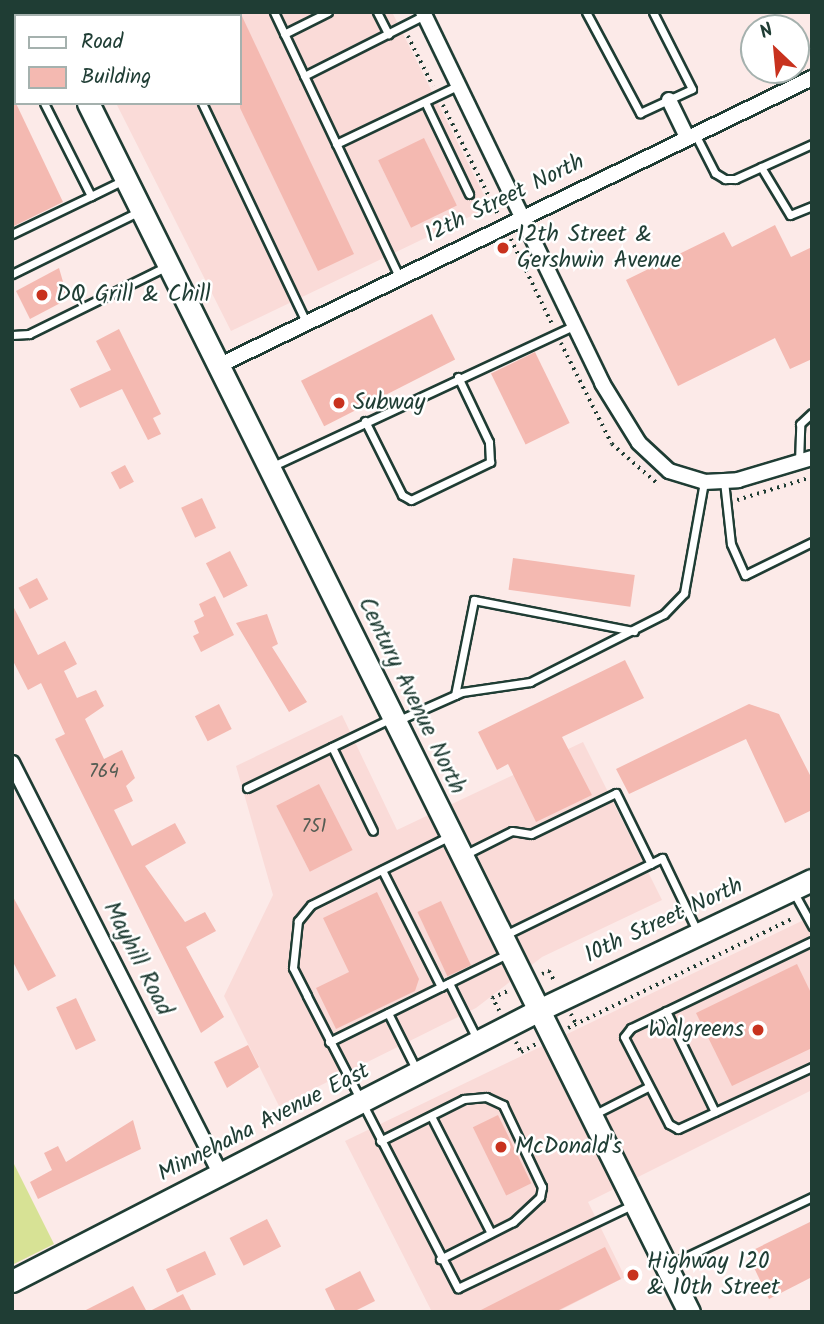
<!DOCTYPE html>
<style>
body{margin:0}
#map{position:relative;width:824px;height:1324px;overflow:hidden;background:#fceae8;font-family:Kalam,sans-serif}
div>[style]{position:absolute}
[style*='--x']{left:calc(var(--x)*1px);top:calc(var(--y)*1px);width:calc(var(--w)*1px);rotate:calc(var(--a)*1deg)}
.built>*{inset:0;background:#fadbd8}
.green>*{inset:0;background:#d7e295}
.building>*{inset:0;background:#f4b9b1;transform-origin:0 0}
.path>*{height:3.5px;margin-top:-1.75px;transform-origin:0;background:repeating-linear-gradient(90deg,#1f3d34 0 2px,transparent 0 7px)}
.roads{filter:drop-shadow(2px 0 #1f3d34) drop-shadow(-2px 0 #1f3d34) drop-shadow(0 2px #1f3d34) drop-shadow(0 -2px #1f3d34)}
.lane>*{height:7px;margin:-3.5px;padding:0 3.5px;transform-origin:3.5px;border-radius:3.5px;background:#fff}
.street>*{height:14px;margin:-7px;padding:0 7px;transform-origin:7px;border-radius:7px;background:#fff}
.secondary>*{height:21px;margin:-10.5px;padding:0 10.5px;transform-origin:10.5px;border-radius:10.5px;background:#fff}
.dots>*{width:19px;height:19px;translate:-50% -50%;box-sizing:border-box;border:4px solid #fff;border-radius:50%}
span{translate:-50% -50%;white-space:nowrap;text-align:center;line-height:1.15;-webkit-text-stroke:5px #fff;paint-order:stroke}
.number-label{font-size:19px;color:#545c53}
.number-label span{-webkit-text-stroke-width:0}
.street-label{font-size:23px;color:#1f3d34}
.poi-label{font-size:23px;color:#1f3d34}
.left{translate:0 -50%;text-align:left}
.right{translate:-100% -50%;text-align:right}
.frame{position:absolute;inset:0;border:14px solid #1f3d34;pointer-events:none}
.legend{position:absolute;left:14px;top:14px;width:228px;height:91px;box-sizing:border-box;background:#fff;border:2px solid #a5b1ae;margin:0;padding:9px 12px;list-style:none;font-size:21px;color:#1f3d34}
.legend li{display:flex;align-items:center;gap:14px;height:35px}
.legend b{width:35px;border:2px solid #a5b1ae}
.north{position:absolute;left:740px;top:14px;width:70px;height:70px;box-sizing:border-box;background:#fff;border:2px solid #a5b1ae;border-radius:50%;rotate:334deg;font-size:19px;font-weight:700;line-height:28px;text-align:center;color:#1f3d34}
.north::after{content:'';display:block;margin:auto;width:24px;height:32px;background:#c8321e;clip-path:polygon(50% 0,100% 100%,50% 72%,0 100%)}
</style>
<div id="map">
<div class="built">
<i style="clip-path:polygon(70px 12px,392px 12px,490px 207px,231px 331px,116px 103px,240px 103px,240px 16px)"></i>
<i style="clip-path:polygon(342px 715px,397px 830px,583px 742px,662px 900px,542px 957px,476px 1008px,279px 1106px,224px 996px,273px 895px,236px 766px)"></i>
<i style="clip-path:polygon(812px 916px,812px 1090px,588px 1202px,625px 1277px,557px 1312px,432px 1312px,345px 1141px)"></i>
</div>
<div class="green">
<i style="clip-path:polygon(12px 1160px,54px 1244px,12px 1265px)"></i>
</div>
<div class="building">
<i style="clip-path:polygon(240px 12px,354px 254px,318px 271px,240px 108px)"></i>
<i style="clip-path:polygon(12px 95px,63px 202px,12px 227px)"></i>
<i style="left:424px;top:138px;width:75px;height:51px;rotate:64deg"></i>
<i style="clip-path:polygon(775px 225px,791px 257px,812px 247px,812px 359px,790px 369px,775px 338px,678px 386px,626px 280px,724px 232px,732px 247px)"></i>
<i style="clip-path:polygon(59px 268px,68px 299px,30px 319px,16px 291px)"></i>
<i style="left:432px;top:314px;width:51px;height:147px;rotate:63deg"></i>
<i style="clip-path:polygon(119px 329px,161px 414px,153px 418px,161px 434px,148px 440px,122px 389px,80px 408px,70px 389px,111px 370px,96px 341px)"></i>
<i style="left:535px;top:352px;width:79px;height:49px;rotate:64deg"></i>
<i style="left:125px;top:465px;width:19px;height:16px;rotate:62deg"></i>
<i style="left:202px;top:498px;width:33px;height:23px;rotate:65deg"></i>
<i style="left:230px;top:551px;width:39px;height:27px;rotate:63deg"></i>
<i style="left:513px;top:558px;width:123px;height:32px;rotate:8deg"></i>
<i style="left:37px;top:578px;width:24px;height:21px;rotate:62deg"></i>
<i style="clip-path:polygon(215px 596px,234px 635px,201px 652px,193px 636px,199px 633px,194px 621px,204px 616px,199px 604px)"></i>
<i style="clip-path:polygon(12px 604px,38px 655px,65px 641px,77px 664px,64px 671px,77px 698px,96px 690px,104px 706px,85px 719px,104px 759px,122px 750px,135px 778px,126px 786px,133px 801px,114px 810px,132px 846px,175px 823px,186px 843px,145px 866px,185px 922px,205px 912px,216px 931px,186px 947px,224px 1017px,201px 1033px,55px 739px,65px 734px,41px 683px,28px 690px,12px 659px)"></i>
<i style="clip-path:polygon(267px 614px,278px 644px,272px 647px,307px 702px,289px 712px,236px 623px)"></i>
<i style="clip-path:polygon(625px 660px,644px 698px,562px 737px,592px 795px,536px 822px,508px 764px,497px 770px,478px 732px)"></i>
<i style="left:219px;top:704px;width:28px;height:27px;rotate:63deg"></i>
<i style="clip-path:polygon(749px 704px,779px 714px,812px 779px,812px 810px,785px 823px,746px 739px,629px 794px,616px 769px)"></i>
<i style="left:319px;top:784px;width:74px;height:48px;rotate:63deg"></i>
<i style="clip-path:polygon(377px 892px,419px 979px,415px 991px,336px 1029px,316px 988px,349px 972px,323px 918px)"></i>
<i style="clip-path:polygon(12px 895px,56px 976px,28px 991px,12px 960px)"></i>
<i style="left:441px;top:901px;width:71px;height:26px;rotate:65deg"></i>
<i style="clip-path:polygon(797px 964px,812px 995px,812px 1048px,732px 1086px,696px 1013px)"></i>
<i style="left:76px;top:998px;width:47px;height:22px;rotate:65deg"></i>
<i style="clip-path:polygon(248px 1045px,259px 1067px,227px 1088px,214px 1062px)"></i>
<i style="left:498px;top:1115px;width:76px;height:28px;rotate:64deg"></i>
<i style="clip-path:polygon(133px 1120px,141px 1149px,38px 1199px,30px 1182px,52px 1170px,44px 1153px,58px 1146px,66px 1162px)"></i>
<i style="left:267px;top:1219px;width:31px;height:42px;rotate:63deg"></i>
<i style="clip-path:polygon(812px 1221px,812px 1277px,769px 1299px,747px 1253px)"></i>
<i style="clip-path:polygon(605px 1247px,621px 1279px,555px 1312px,477px 1312px)"></i>
<i style="left:205px;top:1251px;width:26px;height:43px;rotate:65deg"></i>
<i style="clip-path:polygon(360px 1271px,375px 1301px,353px 1312px,336px 1312px,325px 1289px)"></i>
<i style="clip-path:polygon(133px 1286px,147px 1312px,82px 1312px)"></i>
<i style="clip-path:polygon(183px 1294px,192px 1312px,148px 1312px)"></i>
</div>
<div class="path">
<i style="--x:408;--y:36;--w:56;--a:63.4"></i>
<i style="--x:443;--y:105;--w:122;--a:63.2"></i>
<i style="--x:511;--y:239;--w:94;--a:64.2"></i>
<i style="--x:561;--y:343;--w:113;--a:63.2"></i>
<i style="--x:612;--y:444;--w:61;--a:41"></i>
<i style="--x:737;--y:500;--w:78;--a:-17"></i>
<i style="--x:542;--y:974;--w:8;--a:-23"></i>
<i style="--x:549;--y:971;--w:13;--a:61"></i>
<i style="--x:499;--y:1011;--w:15;--a:-118"></i>
<i style="--x:492;--y:998;--w:20;--a:-24"></i>
<i style="--x:571;--y:1014;--w:11;--a:63"></i>
<i style="--x:568;--y:1028;--w:251;--a:-26"></i>
<i style="--x:516;--y:1042;--w:11;--a:63"></i>
<i style="--x:521;--y:1052;--w:17;--a:-28"></i>
</div>
<div class="roads">
<div class="lane">
<i style="--x:274;--y:12;--w:292;--a:64.7"></i>
<i style="--x:377;--y:12;--w:25;--a:63"></i>
<i style="--x:586;--y:12;--w:115;--a:61.9"></i>
<i style="--x:640;--y:113;--w:57;--a:-24.8"></i>
<i style="--x:692;--y:89;--w:86;--a:-116.9"></i>
<i style="--x:220;--y:16;--w:8;--a:-30"></i>
<i style="--x:284;--y:34;--w:49;--a:-26.6"></i>
<i style="--x:304;--y:76;--w:136;--a:-26.8"></i>
<i style="--x:425;--y:102;--w:102;--a:64.4"></i>
<i style="--x:202;--y:103;--w:242;--a:64.6"></i>
<i style="--x:695;--y:134;--w:44;--a:62.9"></i>
<i style="--x:715;--y:173;--w:12;--a:31"></i>
<i style="--x:725;--y:179;--w:10;--a:0"></i>
<i style="--x:735;--y:179;--w:85;--a:-24.4"></i>
<i style="--x:336;--y:144;--w:136;--a:-25.6"></i>
<i style="--x:761;--y:167;--w:56;--a:58.9"></i>
<i style="--x:790;--y:215;--w:24;--a:-22"></i>
<i style="--x:91;--y:196;--w:34;--a:-26"></i>
<i style="--x:12;--y:234;--w:88;--a:-25.7"></i>
<i style="--x:91;--y:196;--w:104;--a:-116.8"></i>
<i style="--x:12;--y:274;--w:140;--a:-26.2"></i>
<i style="--x:12;--y:335;--w:17;--a:-3"></i>
<i style="--x:29;--y:334;--w:154;--a:-26.2"></i>
<i style="--x:365;--y:421;--w:83;--a:63.4"></i>
<i style="--x:402;--y:495;--w:10;--a:29"></i>
<i style="--x:411;--y:500;--w:88;--a:-25.7"></i>
<i style="--x:490;--y:462;--w:20;--a:-93"></i>
<i style="--x:489;--y:442;--w:72;--a:-115.5"></i>
<i style="--x:799;--y:462;--w:38;--a:-88"></i>
<i style="--x:800;--y:424;--w:16;--a:-43"></i>
<i style="--x:273;--y:466;--w:333;--a:-25"></i>
<i style="--x:724;--y:481;--w:63;--a:83.7"></i>
<i style="--x:731;--y:544;--w:34;--a:66"></i>
<i style="--x:745;--y:575;--w:75;--a:-26.2"></i>
<i style="--x:455;--y:695;--w:97;--a:-78.7"></i>
<i style="--x:474;--y:600;--w:163;--a:11"></i>
<i style="--x:399;--y:720;--w:69;--a:-24"></i>
<i style="--x:462;--y:692;--w:69;--a:-8.4"></i>
<i style="--x:530;--y:682;--w:150;--a:-26.9"></i>
<i style="--x:664;--y:614;--w:29;--a:-46"></i>
<i style="--x:684;--y:593;--w:113;--a:-79.8"></i>
<i style="--x:332;--y:747;--w:93;--a:64"></i>
<i style="--x:247;--y:788;--w:161;--a:-25.8"></i>
<i style="--x:450;--y:836;--w:155;--a:153.6"></i>
<i style="--x:311;--y:905;--w:21;--a:129"></i>
<i style="--x:298;--y:921;--w:47;--a:96.1"></i>
<i style="--x:293;--y:968;--w:31;--a:63"></i>
<i style="--x:307;--y:996;--w:329;--a:62.7"></i>
<i style="--x:458;--y:1288;--w:193;--a:-25.5"></i>
<i style="--x:466;--y:854;--w:51;--a:-26.6"></i>
<i style="--x:512;--y:831;--w:19;--a:9"></i>
<i style="--x:531;--y:834;--w:94;--a:-25.8"></i>
<i style="--x:616;--y:793;--w:79;--a:63.8"></i>
<i style="--x:382;--y:870;--w:131;--a:63.2"></i>
<i style="--x:794;--y:893;--w:38;--a:61"></i>
<i style="--x:505;--y:935;--w:175;--a:-26.1"></i>
<i style="--x:662;--y:858;--w:83;--a:64.4"></i>
<i style="--x:812;--y:941;--w:201;--a:154.3"></i>
<i style="--x:631;--y:1028;--w:11;--a:128"></i>
<i style="--x:624;--y:1037;--w:98;--a:62.7"></i>
<i style="--x:669;--y:1124;--w:10;--a:29"></i>
<i style="--x:678;--y:1129;--w:148;--a:-24.8"></i>
<i style="--x:449;--y:983;--w:63;--a:63.4"></i>
<i style="--x:666;--y:1011;--w:112;--a:64.1"></i>
<i style="--x:388;--y:1013;--w:63;--a:63.4"></i>
<i style="--x:329;--y:1042;--w:199;--a:-26.3"></i>
<i style="--x:593;--y:1115;--w:62;--a:-27"></i>
<i style="--x:431;--y:1116;--w:131;--a:62.9"></i>
<i style="--x:380;--y:1141;--w:94;--a:-26.6"></i>
<i style="--x:464;--y:1099;--w:22;--a:-5"></i>
<i style="--x:486;--y:1097;--w:19;--a:25"></i>
<i style="--x:503;--y:1105;--w:91;--a:64.6"></i>
<i style="--x:542;--y:1187;--w:10;--a:101"></i>
<i style="--x:540;--y:1197;--w:37;--a:137"></i>
<i style="--x:513;--y:1222;--w:82;--a:153.1"></i>
<i style="--x:667;--y:1266;--w:161;--a:-25.4"></i>
</div>
<div class="street">
<i style="--x:423;--y:12;--w:412;--a:64.2"></i>
<i style="--x:602;--y:383;--w:70;--a:58.3"></i>
<i style="--x:639;--y:443;--w:41;--a:43"></i>
<i style="--x:669;--y:471;--w:37;--a:17"></i>
<i style="--x:704;--y:482;--w:34;--a:-3"></i>
<i style="--x:738;--y:480;--w:77;--a:-16.6"></i>
<i style="--x:12;--y:67;--w:4;--a:-27"></i>
<i style="--x:669;--y:100;--w:41;--a:64.1"></i>
<i style="--x:220;--y:365;--w:658;--a:-25.86"></i>
<i style="--x:12;--y:763;--w:462;--a:63.1"></i>
</div>
<div class="secondary">
<i style="--x:42;--y:12;--w:4;--a:63"></i>
<i style="--x:88;--y:103;--w:1350;--a:63.57"></i>
<i style="--x:12;--y:1281;--w:593;--a:-27.21"></i>
<i style="--x:539;--y:1010;--w:302;--a:-25.5"></i>
</div>
</div>
<div class="dots">
<i style="left:503px;top:248px;background:#c8321e"></i>
<i style="left:42px;top:295px;background:#c8321e"></i>
<i style="left:339px;top:403px;background:#c8321e"></i>
<i style="left:758px;top:1030px;background:#c8321e"></i>
<i style="left:501px;top:1147px;background:#c8321e"></i>
<i style="left:633px;top:1275px;background:#c8321e"></i>
</div>
<div class="number-label">
<span style="left:104px;top:773px">764</span>
<span style="left:314px;top:828px">751</span>
</div>
<div class="street-label">
<span style="left:505px;top:199px;rotate:-26deg">12th Street North</span>
<span style="left:411px;top:696px;rotate:64deg">Century Avenue North</span>
<span style="left:664px;top:921px;rotate:-25deg">10th Street North</span>
<span style="left:137px;top:959px;rotate:63deg">Mayhill Road</span>
<span style="left:264px;top:1123px;rotate:-27deg">Minnehaha Avenue East</span>
</div>
<div class="poi-label">
<span class="left" style="left:517px;top:248px">12th Street &amp;<br>Gershwin Avenue</span>
<span class="left" style="left:56px;top:295px">DQ Grill &amp; Chill</span>
<span class="left" style="left:353px;top:403px">Subway</span>
<span class="right" style="left:744px;top:1030px">Walgreens</span>
<span class="left" style="left:515px;top:1147px">McDonald's</span>
<span class="left" style="left:647px;top:1275px">Highway 120<br>&amp; 10th Street</span>
</div>
<div class="frame"></div>
<ul class="legend">
<li><b style="height:9px;background:#fff"></b>Road</li>
<li><b style="height:19px;background:#f4b9b1"></b>Building</li>
</ul>
<div class="north">N</div>
</div>
